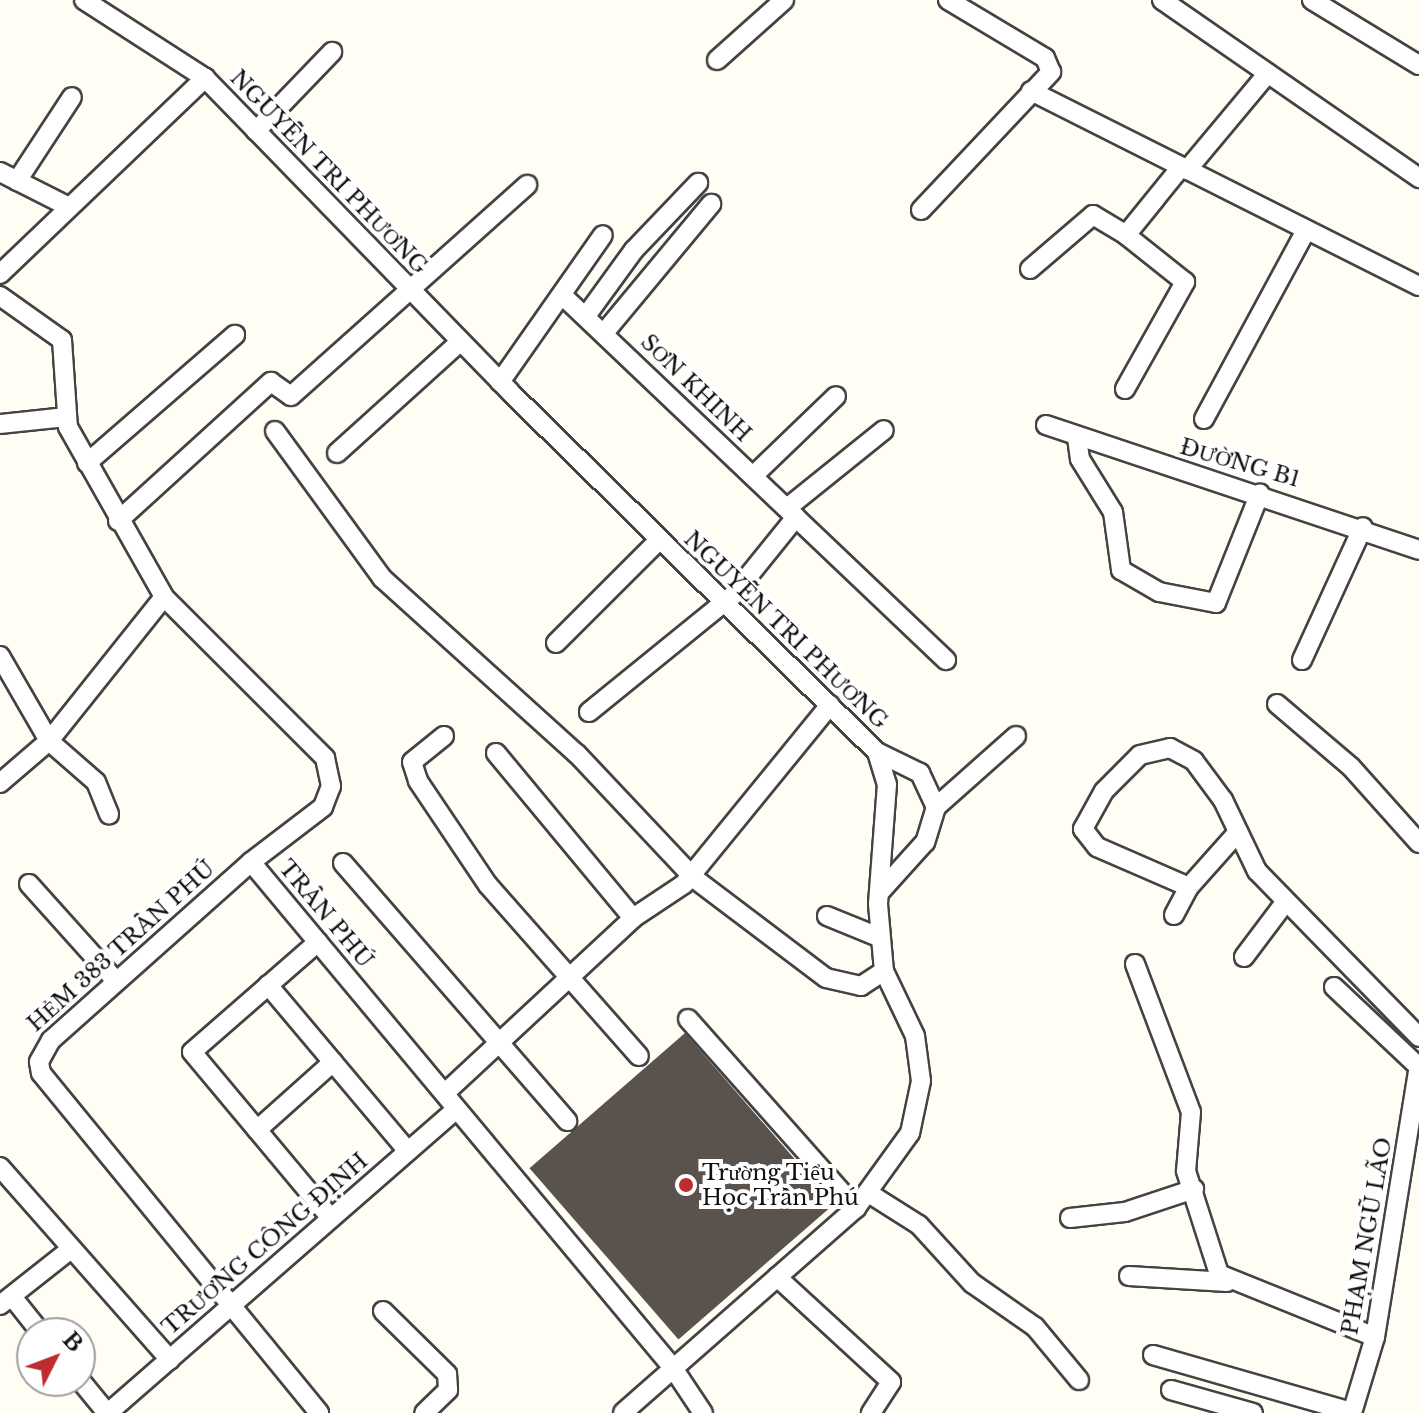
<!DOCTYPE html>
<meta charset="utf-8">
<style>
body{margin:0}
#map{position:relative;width:1419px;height:1413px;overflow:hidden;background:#fffdf4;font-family:"Libre Baskerville",serif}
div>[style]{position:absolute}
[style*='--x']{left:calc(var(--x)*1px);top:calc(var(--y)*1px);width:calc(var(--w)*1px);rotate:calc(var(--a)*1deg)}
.building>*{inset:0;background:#59524d;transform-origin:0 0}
.roads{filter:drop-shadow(2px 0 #434343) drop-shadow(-2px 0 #434343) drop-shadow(0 2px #434343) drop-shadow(0 -2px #434343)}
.minor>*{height:18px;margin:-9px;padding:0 9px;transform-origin:9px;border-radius:9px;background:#fff}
.dots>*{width:22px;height:22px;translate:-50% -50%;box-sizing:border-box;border:4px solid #fff;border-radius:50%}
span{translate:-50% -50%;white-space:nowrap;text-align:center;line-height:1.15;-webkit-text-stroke:8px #fff;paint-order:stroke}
.street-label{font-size:22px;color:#101010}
.poi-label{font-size:22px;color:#101010}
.left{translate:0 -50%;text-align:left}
.north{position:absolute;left:16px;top:1317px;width:80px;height:80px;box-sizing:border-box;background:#fff;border:2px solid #9f9f9f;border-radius:50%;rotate:48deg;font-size:22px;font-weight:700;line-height:32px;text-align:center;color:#101010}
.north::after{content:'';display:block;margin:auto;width:28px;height:36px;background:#bd2c30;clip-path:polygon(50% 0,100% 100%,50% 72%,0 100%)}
</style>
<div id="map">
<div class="building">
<i style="left:685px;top:1033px;width:227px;height:206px;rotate:49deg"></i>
</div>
<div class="roads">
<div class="minor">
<i style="--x:84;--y:0;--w:144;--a:32.8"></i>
<i style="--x:205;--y:78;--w:438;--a:45.8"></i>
<i style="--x:510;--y:392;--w:514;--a:44.45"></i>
<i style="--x:877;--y:752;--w:34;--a:73"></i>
<i style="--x:887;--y:784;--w:120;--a:94.3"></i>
<i style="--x:878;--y:904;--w:67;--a:84.9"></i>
<i style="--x:884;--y:971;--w:72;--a:64.5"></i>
<i style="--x:915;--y:1036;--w:45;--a:82.4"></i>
<i style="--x:921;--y:1081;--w:53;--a:101.9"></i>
<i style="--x:910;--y:1133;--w:92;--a:125.8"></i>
<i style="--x:856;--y:1208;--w:310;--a:138.7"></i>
<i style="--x:1162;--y:0;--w:313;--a:34.7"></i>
<i style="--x:1312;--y:0;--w:125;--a:31.3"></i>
<i style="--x:717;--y:60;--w:90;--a:-41.8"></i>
<i style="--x:1031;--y:91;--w:434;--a:26.7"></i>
<i style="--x:256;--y:131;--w:110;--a:-46.1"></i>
<i style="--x:1187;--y:170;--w:126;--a:-50.1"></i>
<i style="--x:0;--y:172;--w:77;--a:26.9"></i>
<i style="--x:17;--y:181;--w:100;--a:-56.8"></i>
<i style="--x:921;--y:210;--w:190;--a:-46.7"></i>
<i style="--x:1051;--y:72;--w:15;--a:-113"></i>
<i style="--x:1045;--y:58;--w:113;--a:-149.1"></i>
<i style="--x:1030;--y:269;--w:83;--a:-40.6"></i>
<i style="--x:1093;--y:215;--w:39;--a:31"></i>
<i style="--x:1126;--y:235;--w:87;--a:-51"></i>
<i style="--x:0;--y:274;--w:284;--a:-43.7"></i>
<i style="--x:562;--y:295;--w:530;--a:43.55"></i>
<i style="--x:0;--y:296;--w:76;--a:35.4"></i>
<i style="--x:62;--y:340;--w:87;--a:86.1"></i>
<i style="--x:68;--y:427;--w:195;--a:60.5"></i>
<i style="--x:164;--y:597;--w:228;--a:45"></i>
<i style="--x:325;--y:758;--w:29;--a:78"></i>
<i style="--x:331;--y:786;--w:22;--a:111"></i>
<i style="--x:323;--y:807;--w:91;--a:142.6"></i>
<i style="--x:251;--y:862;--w:659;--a:50.17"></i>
<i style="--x:673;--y:1368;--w:54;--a:56.3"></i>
<i style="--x:586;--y:316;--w:82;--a:-54"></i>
<i style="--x:634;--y:250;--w:93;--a:-46.3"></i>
<i style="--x:604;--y:333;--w:168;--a:-50.3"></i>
<i style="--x:500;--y:382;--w:179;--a:-55"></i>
<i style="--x:1125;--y:389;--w:123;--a:-60.7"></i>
<i style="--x:1185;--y:282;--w:75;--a:-141.5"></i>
<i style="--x:1204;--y:419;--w:215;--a:-61.6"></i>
<i style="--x:0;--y:424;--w:67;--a:-6"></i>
<i style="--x:1046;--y:425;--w:393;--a:18.5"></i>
<i style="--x:275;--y:431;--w:182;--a:53.9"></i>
<i style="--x:382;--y:578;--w:263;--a:42.1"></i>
<i style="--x:577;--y:754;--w:172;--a:46.7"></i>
<i style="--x:695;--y:879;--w:164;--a:37.1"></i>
<i style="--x:826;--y:978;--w:36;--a:13"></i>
<i style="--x:861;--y:986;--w:27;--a:-33"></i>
<i style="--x:1077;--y:438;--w:21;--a:82"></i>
<i style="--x:1080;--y:459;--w:62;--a:58.1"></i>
<i style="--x:1113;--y:512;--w:59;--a:82.1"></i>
<i style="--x:1121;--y:570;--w:44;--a:30.1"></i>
<i style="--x:1159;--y:592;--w:58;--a:10.9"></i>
<i style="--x:1216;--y:603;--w:118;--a:-68.2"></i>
<i style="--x:337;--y:453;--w:166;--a:-42.1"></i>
<i style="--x:87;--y:463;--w:196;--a:-40.9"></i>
<i style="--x:753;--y:476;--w:115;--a:-43.9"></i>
<i style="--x:787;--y:508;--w:124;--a:-38.8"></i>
<i style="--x:118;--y:521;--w:207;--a:-42.3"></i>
<i style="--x:271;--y:382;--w:24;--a:35"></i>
<i style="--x:291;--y:396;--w:317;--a:-41.8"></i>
<i style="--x:725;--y:605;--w:113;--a:-51.1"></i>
<i style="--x:556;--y:643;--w:146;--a:-45"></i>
<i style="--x:0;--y:656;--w:98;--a:60"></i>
<i style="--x:49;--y:741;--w:62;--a:41.1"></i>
<i style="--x:96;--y:782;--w:35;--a:68"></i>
<i style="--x:1302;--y:660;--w:146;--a:-65.4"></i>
<i style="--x:1277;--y:704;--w:97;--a:40.4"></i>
<i style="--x:1351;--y:767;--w:102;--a:48.2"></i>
<i style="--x:589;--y:712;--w:173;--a:-39.1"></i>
<i style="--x:444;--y:736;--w:41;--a:140.9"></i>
<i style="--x:412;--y:762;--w:20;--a:72"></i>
<i style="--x:418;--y:781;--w:125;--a:56.1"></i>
<i style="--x:488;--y:885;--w:228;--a:48.6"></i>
<i style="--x:877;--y:752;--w:48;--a:26"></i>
<i style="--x:920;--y:773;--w:38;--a:65"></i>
<i style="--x:936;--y:807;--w:37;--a:107"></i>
<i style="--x:925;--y:842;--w:69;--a:132"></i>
<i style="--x:496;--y:753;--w:214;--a:50.3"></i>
<i style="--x:0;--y:783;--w:65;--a:-40.6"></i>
<i style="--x:49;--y:741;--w:184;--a:-51.4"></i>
<i style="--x:936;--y:807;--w:107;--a:-41.6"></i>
<i style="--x:1238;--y:832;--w:74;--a:131.7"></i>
<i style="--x:1189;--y:887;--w:100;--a:-156.5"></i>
<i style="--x:1097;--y:847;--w:23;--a:-128"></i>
<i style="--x:1083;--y:829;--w:43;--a:-61.1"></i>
<i style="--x:1104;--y:791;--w:51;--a:-45"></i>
<i style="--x:1140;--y:755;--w:31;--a:-13"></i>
<i style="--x:1170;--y:748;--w:27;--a:28"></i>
<i style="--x:1194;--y:761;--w:49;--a:53.4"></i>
<i style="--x:1223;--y:800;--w:79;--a:64.4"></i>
<i style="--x:1257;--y:871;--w:232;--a:45.7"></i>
<i style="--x:251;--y:862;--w:268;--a:138.3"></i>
<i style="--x:51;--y:1040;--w:25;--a:119"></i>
<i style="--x:39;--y:1062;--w:11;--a:80"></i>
<i style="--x:41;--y:1073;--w:439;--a:50.7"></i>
<i style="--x:343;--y:863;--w:342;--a:49"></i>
<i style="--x:29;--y:884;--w:130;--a:48.1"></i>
<i style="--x:1174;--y:915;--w:32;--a:-62"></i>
<i style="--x:827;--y:916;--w:58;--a:22.2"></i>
<i style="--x:318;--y:942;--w:167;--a:138.9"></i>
<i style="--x:192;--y:1052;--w:215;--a:50.1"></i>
<i style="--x:1244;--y:957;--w:66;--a:-53"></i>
<i style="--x:1135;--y:964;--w:158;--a:69.3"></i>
<i style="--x:1191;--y:1112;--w:59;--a:94.8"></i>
<i style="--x:1186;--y:1171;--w:108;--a:72.2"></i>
<i style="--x:1219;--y:1274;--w:168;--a:22"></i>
<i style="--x:268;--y:985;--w:217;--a:49.9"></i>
<i style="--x:1334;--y:987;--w:117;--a:43.3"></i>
<i style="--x:688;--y:1019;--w:253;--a:48.4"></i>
<i style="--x:445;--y:1093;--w:257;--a:-42.9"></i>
<i style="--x:633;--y:918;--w:61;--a:-33.7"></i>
<i style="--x:684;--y:884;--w:231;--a:-50.8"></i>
<i style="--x:257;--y:1130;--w:102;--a:-41.8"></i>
<i style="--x:0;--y:1167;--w:257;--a:48.6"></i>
<i style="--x:870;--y:1194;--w:58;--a:32.3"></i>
<i style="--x:919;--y:1225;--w:79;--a:47.6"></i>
<i style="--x:972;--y:1283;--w:77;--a:34.9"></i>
<i style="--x:1035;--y:1327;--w:69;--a:50.3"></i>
<i style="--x:1070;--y:1218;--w:55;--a:-6.2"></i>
<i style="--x:1125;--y:1212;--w:73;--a:-18.4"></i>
<i style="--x:1129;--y:1276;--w:98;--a:3.5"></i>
<i style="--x:777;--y:1277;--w:155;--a:42.6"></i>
<i style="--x:891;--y:1382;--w:37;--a:123"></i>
<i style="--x:14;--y:1299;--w:43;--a:51.5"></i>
<i style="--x:0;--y:1305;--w:90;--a:-38.3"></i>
<i style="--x:383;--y:1311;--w:90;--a:44.5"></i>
<i style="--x:447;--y:1374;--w:16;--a:86"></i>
<i style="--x:448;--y:1390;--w:33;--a:136"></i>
<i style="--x:1153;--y:1355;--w:207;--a:16"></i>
<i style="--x:80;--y:1380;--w:43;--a:50.7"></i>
<i style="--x:1171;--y:1390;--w:85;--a:15.7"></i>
<i style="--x:108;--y:1413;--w:458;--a:-41.1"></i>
<i style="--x:1352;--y:1413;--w:79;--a:-73.2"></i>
<i style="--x:1375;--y:1337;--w:275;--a:-80.8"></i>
</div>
</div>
<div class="dots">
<i style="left:686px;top:1185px;background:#bd2c30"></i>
</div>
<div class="street-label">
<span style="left:329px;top:172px;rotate:46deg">NGUYỄN TRI PHƯƠNG</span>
<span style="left:696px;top:388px;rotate:44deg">SƠN KHINH</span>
<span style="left:1240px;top:463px;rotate:16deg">ĐƯỜNG B1</span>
<span style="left:786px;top:630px;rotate:44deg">NGUYỄN TRI PHƯƠNG</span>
<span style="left:326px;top:914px;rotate:50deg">TRẦN PHÚ</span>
<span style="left:121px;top:946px;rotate:-42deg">HẺM 383 TRẦN PHÚ</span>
<span style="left:1367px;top:1236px;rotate:-80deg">PHẠM NGŨ LÃO</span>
<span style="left:265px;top:1244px;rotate:-41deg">TRƯƠNG CÔNG ĐỊNH</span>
</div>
<div class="poi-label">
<span class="left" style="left:702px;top:1185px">Trường Tiểu<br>Học Trần Phú</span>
</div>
<div class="north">B</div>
</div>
